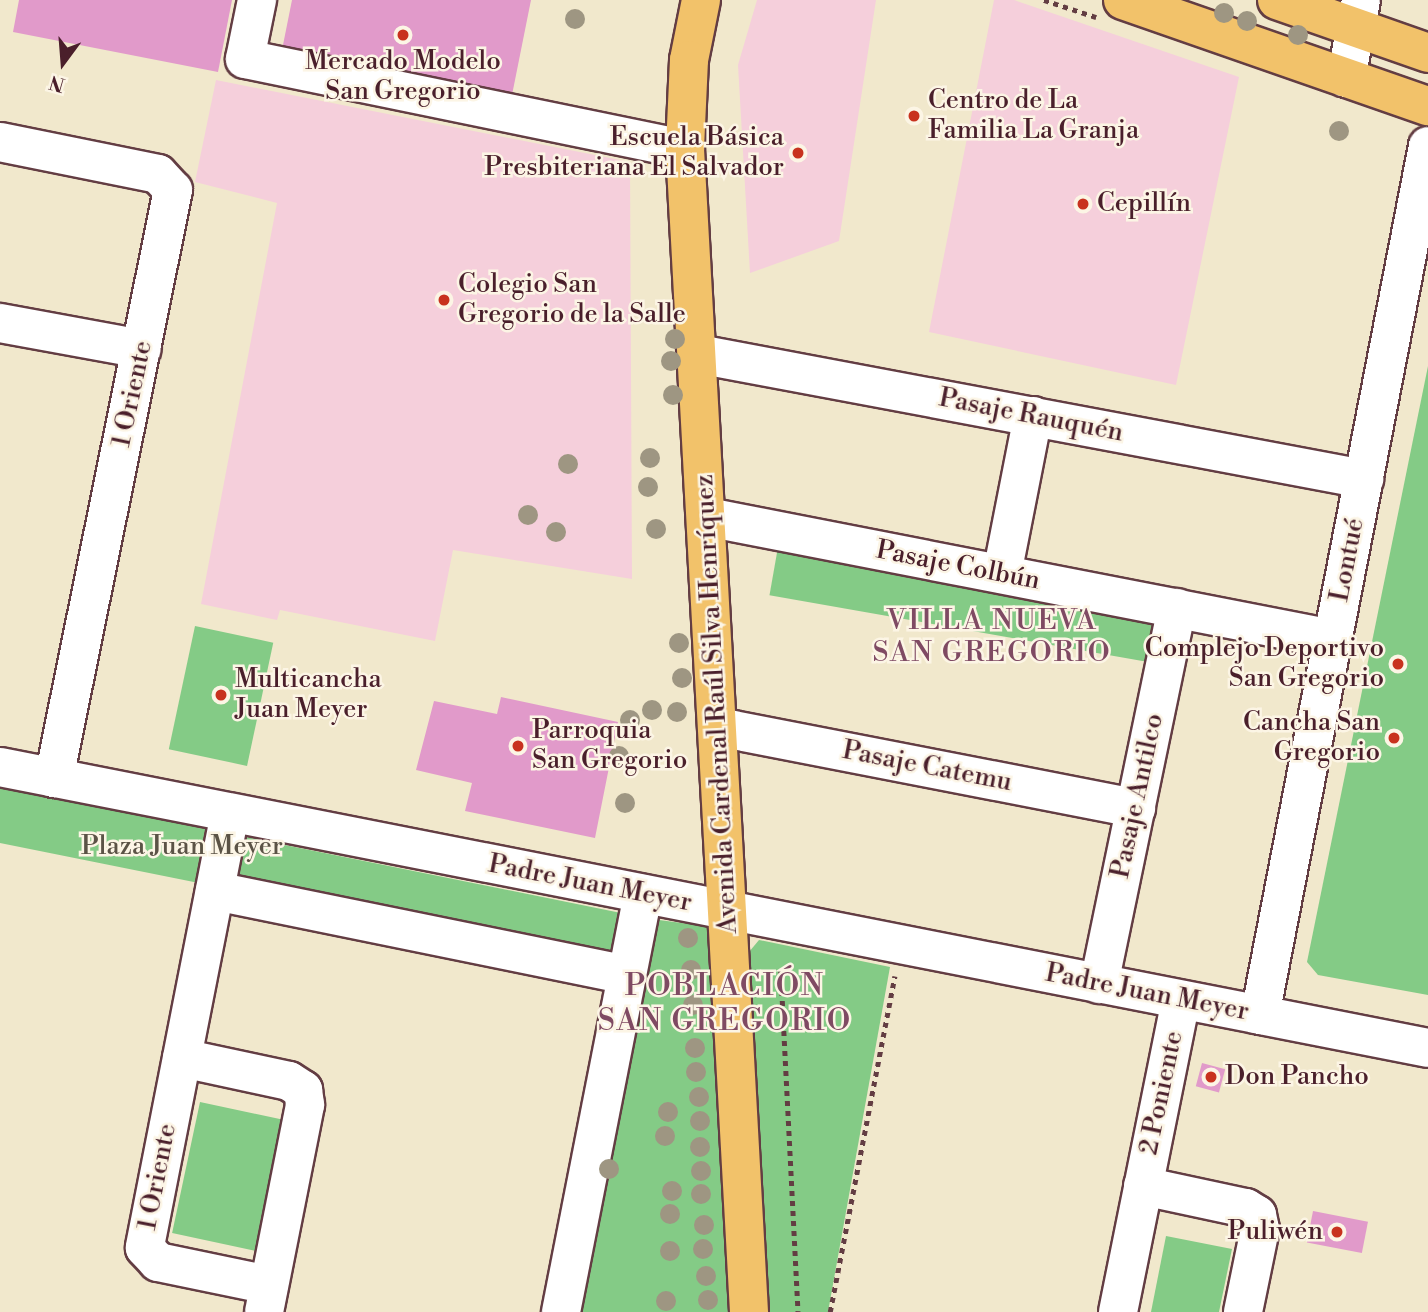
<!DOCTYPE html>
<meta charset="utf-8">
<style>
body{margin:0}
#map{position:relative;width:1428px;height:1312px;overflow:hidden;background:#f1e8cc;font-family:"Libre Bodoni",serif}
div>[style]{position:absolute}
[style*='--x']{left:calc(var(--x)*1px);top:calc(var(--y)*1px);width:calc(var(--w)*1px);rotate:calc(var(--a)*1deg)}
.built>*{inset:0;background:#f5cfdb}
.green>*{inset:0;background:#84cb86;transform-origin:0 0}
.building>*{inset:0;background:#e19aca;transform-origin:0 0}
.path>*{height:4.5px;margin-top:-2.25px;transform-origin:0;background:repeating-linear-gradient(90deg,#633d43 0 5px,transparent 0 10px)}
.roads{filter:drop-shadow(2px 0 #633d43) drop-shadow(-2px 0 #633d43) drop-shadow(0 2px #633d43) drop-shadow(0 -2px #633d43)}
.minor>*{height:38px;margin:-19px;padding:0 19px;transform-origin:19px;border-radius:19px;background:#fff}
.major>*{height:38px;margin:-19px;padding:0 19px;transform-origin:19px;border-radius:19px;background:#f2c26a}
.trees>*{width:20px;height:20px;margin:-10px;border-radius:50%;background:#9e9682}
.dots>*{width:19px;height:19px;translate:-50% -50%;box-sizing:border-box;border:4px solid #fcf5e5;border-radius:50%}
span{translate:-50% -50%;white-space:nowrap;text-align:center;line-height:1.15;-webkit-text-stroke:5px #fcf5e5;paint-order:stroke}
.poi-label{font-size:26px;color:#4a1f2b}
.left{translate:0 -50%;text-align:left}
.right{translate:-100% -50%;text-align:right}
.street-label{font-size:26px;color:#4a1f2b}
.park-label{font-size:26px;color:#5b5346}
.neighbourhood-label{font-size:28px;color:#7f4a63;letter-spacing:2px}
.quarter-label{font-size:30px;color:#7f4a63;letter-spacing:2px}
.north{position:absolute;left:28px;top:28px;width:70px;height:70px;-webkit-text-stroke:5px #fcf5e5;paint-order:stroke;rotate:196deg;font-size:19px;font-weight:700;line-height:28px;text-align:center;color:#4a1f2b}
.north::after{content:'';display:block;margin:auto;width:24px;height:32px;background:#4a1f2b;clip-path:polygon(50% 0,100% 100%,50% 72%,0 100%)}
</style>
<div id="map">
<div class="built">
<i style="clip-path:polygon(757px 0,876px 0,839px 241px,750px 273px,738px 65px)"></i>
<i style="clip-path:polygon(994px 0,1014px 0,1239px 77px,1176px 385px,929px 332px)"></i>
<i style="clip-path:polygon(216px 80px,630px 162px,632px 579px,453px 550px,435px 641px,280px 610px,277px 620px,201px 604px,277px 203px,195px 182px)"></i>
</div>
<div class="green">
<i style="clip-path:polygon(1428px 366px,1428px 995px,1318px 975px,1307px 962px)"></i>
<i style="left:778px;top:547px;width:383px;height:49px;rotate:10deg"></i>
<i style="left:195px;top:626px;width:80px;height:126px;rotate:12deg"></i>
<i style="clip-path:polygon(0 781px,207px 818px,211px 830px,621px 913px,611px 966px,0 843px)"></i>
<i style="clip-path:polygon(644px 918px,712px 927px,730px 1312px,568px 1312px)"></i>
<i style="clip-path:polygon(759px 940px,890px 967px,828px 1312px,767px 1312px,744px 958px)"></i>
<i style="left:200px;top:1102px;width:90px;height:134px;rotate:12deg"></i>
<i style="clip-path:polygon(1166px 1236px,1232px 1249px,1219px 1312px,1151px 1312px)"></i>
</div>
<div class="building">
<i style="clip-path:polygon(19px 0,232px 0,218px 72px,13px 32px)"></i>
<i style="clip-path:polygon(292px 0,531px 0,511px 100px,281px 55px)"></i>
<i style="clip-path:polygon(501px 697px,618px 722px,595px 838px,465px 811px,472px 783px,416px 770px,434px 701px,497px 714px)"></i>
<i style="left:1202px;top:1063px;width:24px;height:24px;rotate:15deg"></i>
<i style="left:1313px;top:1211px;width:56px;height:32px;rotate:11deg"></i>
</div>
<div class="path">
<i style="--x:1044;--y:0;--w:55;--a:18.1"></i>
<i style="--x:781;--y:971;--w:341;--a:87.1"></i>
<i style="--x:830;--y:1312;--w:342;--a:-79.1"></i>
</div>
<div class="roads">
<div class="minor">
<i style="--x:257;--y:0;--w:60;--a:101.5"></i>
<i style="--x:245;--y:59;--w:449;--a:11.6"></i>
<i style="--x:1346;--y:78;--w:79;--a:-79.1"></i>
<i style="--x:0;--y:142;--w:161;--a:11.4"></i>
<i style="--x:158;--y:174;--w:22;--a:47"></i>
<i style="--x:173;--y:190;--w:600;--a:101.44"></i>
<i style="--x:0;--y:323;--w:144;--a:10.4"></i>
<i style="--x:698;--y:354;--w:678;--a:10.63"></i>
<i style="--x:707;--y:517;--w:638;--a:11.03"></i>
<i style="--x:1002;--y:574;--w:161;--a:-78.9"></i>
<i style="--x:718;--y:727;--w:426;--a:11"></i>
<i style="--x:0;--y:767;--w:1455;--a:11.13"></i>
<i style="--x:230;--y:813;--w:443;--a:101.1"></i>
<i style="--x:145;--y:1248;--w:19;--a:47"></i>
<i style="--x:158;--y:1262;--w:113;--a:11.7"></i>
<i style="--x:215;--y:891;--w:420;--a:11.5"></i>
<i style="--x:1099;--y:984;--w:384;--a:-78.3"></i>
<i style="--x:1260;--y:1015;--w:885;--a:-79.06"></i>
<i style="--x:182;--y:1058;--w:109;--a:12.1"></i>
<i style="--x:289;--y:1081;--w:17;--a:33"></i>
<i style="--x:303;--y:1090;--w:15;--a:82"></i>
<i style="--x:305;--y:1105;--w:211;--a:101.2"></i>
<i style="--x:1143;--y:1186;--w:105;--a:12.1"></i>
<i style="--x:1246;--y:1208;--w:13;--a:32"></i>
<i style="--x:1257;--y:1215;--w:14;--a:78"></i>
<i style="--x:1260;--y:1229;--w:85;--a:101.6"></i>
<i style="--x:561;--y:1312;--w:426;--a:-78.9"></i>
<i style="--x:1118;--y:1312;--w:318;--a:-78.6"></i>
</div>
<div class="major">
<i style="--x:701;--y:0;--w:61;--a:101.3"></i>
<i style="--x:689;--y:60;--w:89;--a:92.6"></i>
<i style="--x:685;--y:149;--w:1165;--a:86.85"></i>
<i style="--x:1123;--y:0;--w:323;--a:19.2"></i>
<i style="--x:1277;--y:0;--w:160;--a:19.3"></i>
</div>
</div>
<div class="trees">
<i style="left:1224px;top:13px"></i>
<i style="left:575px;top:19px"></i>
<i style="left:1247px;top:21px"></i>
<i style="left:1298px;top:35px"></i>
<i style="left:1339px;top:131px"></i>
<i style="left:675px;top:339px"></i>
<i style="left:671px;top:361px"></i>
<i style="left:673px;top:395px"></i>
<i style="left:650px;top:458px"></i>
<i style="left:568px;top:464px"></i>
<i style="left:648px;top:487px"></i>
<i style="left:528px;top:515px"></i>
<i style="left:656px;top:529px"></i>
<i style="left:556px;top:532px"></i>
<i style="left:679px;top:643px"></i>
<i style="left:682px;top:678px"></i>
<i style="left:652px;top:710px"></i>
<i style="left:677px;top:712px"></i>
<i style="left:630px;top:720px"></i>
<i style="left:619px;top:756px"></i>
<i style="left:625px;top:803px"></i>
<i style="left:688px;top:938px"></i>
<i style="left:691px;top:970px"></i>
<i style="left:693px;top:1005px"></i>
<i style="left:695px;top:1048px"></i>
<i style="left:696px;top:1072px"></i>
<i style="left:699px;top:1097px"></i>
<i style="left:668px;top:1112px"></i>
<i style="left:700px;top:1121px"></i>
<i style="left:665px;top:1136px"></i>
<i style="left:700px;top:1147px"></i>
<i style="left:609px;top:1169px"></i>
<i style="left:701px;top:1171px"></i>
<i style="left:672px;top:1191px"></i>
<i style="left:701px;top:1194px"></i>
<i style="left:670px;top:1214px"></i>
<i style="left:704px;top:1225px"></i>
<i style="left:703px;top:1249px"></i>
<i style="left:670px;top:1251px"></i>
<i style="left:706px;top:1276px"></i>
<i style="left:708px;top:1300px"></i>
<i style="left:666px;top:1301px"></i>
</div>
<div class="dots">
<i style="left:403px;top:35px;background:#c8321e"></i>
<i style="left:914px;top:116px;background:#c8321e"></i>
<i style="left:798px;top:153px;background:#c8321e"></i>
<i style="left:1083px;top:204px;background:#c8321e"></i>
<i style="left:444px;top:300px;background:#c8321e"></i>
<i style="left:1398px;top:664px;background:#c8321e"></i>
<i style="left:221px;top:695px;background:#c8321e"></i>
<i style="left:1394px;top:738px;background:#c8321e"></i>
<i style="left:518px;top:746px;background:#c8321e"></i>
<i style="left:1211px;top:1077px;background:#c8321e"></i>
<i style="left:1337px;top:1232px;background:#c8321e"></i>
</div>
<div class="poi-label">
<span style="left:403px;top:77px">Mercado Modelo<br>San Gregorio</span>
<span class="left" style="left:928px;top:116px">Centro de La<br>Familia La Granja</span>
<span class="right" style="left:784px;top:153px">Escuela Básica<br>Presbiteriana El Salvador</span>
<span class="left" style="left:1097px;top:204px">Cepillín</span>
<span class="left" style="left:458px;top:300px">Colegio San<br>Gregorio de la Salle</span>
<span class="right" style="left:1384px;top:664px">Complejo Deportivo<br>San Gregorio</span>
<span class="left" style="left:235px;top:695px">Multicancha<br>Juan Meyer</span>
<span class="right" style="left:1380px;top:738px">Cancha San<br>Gregorio</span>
<span class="left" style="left:532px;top:746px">Parroquia<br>San Gregorio</span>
<span class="left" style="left:1225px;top:1077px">Don Pancho</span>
<span class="right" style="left:1323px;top:1232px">Puliwén</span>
</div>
<div class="street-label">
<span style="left:133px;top:394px;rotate:-78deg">1 Oriente</span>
<span style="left:1031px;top:416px;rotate:11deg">Pasaje Rauquén</span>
<span style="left:1348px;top:560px;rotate:-79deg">Lontué</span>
<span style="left:958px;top:566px;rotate:11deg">Pasaje Colbún</span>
<span style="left:717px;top:704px;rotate:-93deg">Avenida Cardenal Raúl Silva Henríquez</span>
<span style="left:927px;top:767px;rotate:11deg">Pasaje Catemu</span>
<span style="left:1138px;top:796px;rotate:-78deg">Pasaje Antilco</span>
<span style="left:590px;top:884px;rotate:11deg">Padre Juan Meyer</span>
<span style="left:1147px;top:993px;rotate:11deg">Padre Juan Meyer</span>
<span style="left:1162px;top:1093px;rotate:-78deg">2 Poniente</span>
<span style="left:158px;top:1177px;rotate:-79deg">1 Oriente</span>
</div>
<div class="park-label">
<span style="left:182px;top:847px">Plaza Juan Meyer</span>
</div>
<div class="neighbourhood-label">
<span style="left:992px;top:637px">VILLA NUEVA<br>SAN GREGORIO</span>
</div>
<div class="quarter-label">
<span style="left:725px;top:1003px">POBLACIÓN<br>SAN GREGORIO</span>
</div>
<div class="north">N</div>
</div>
